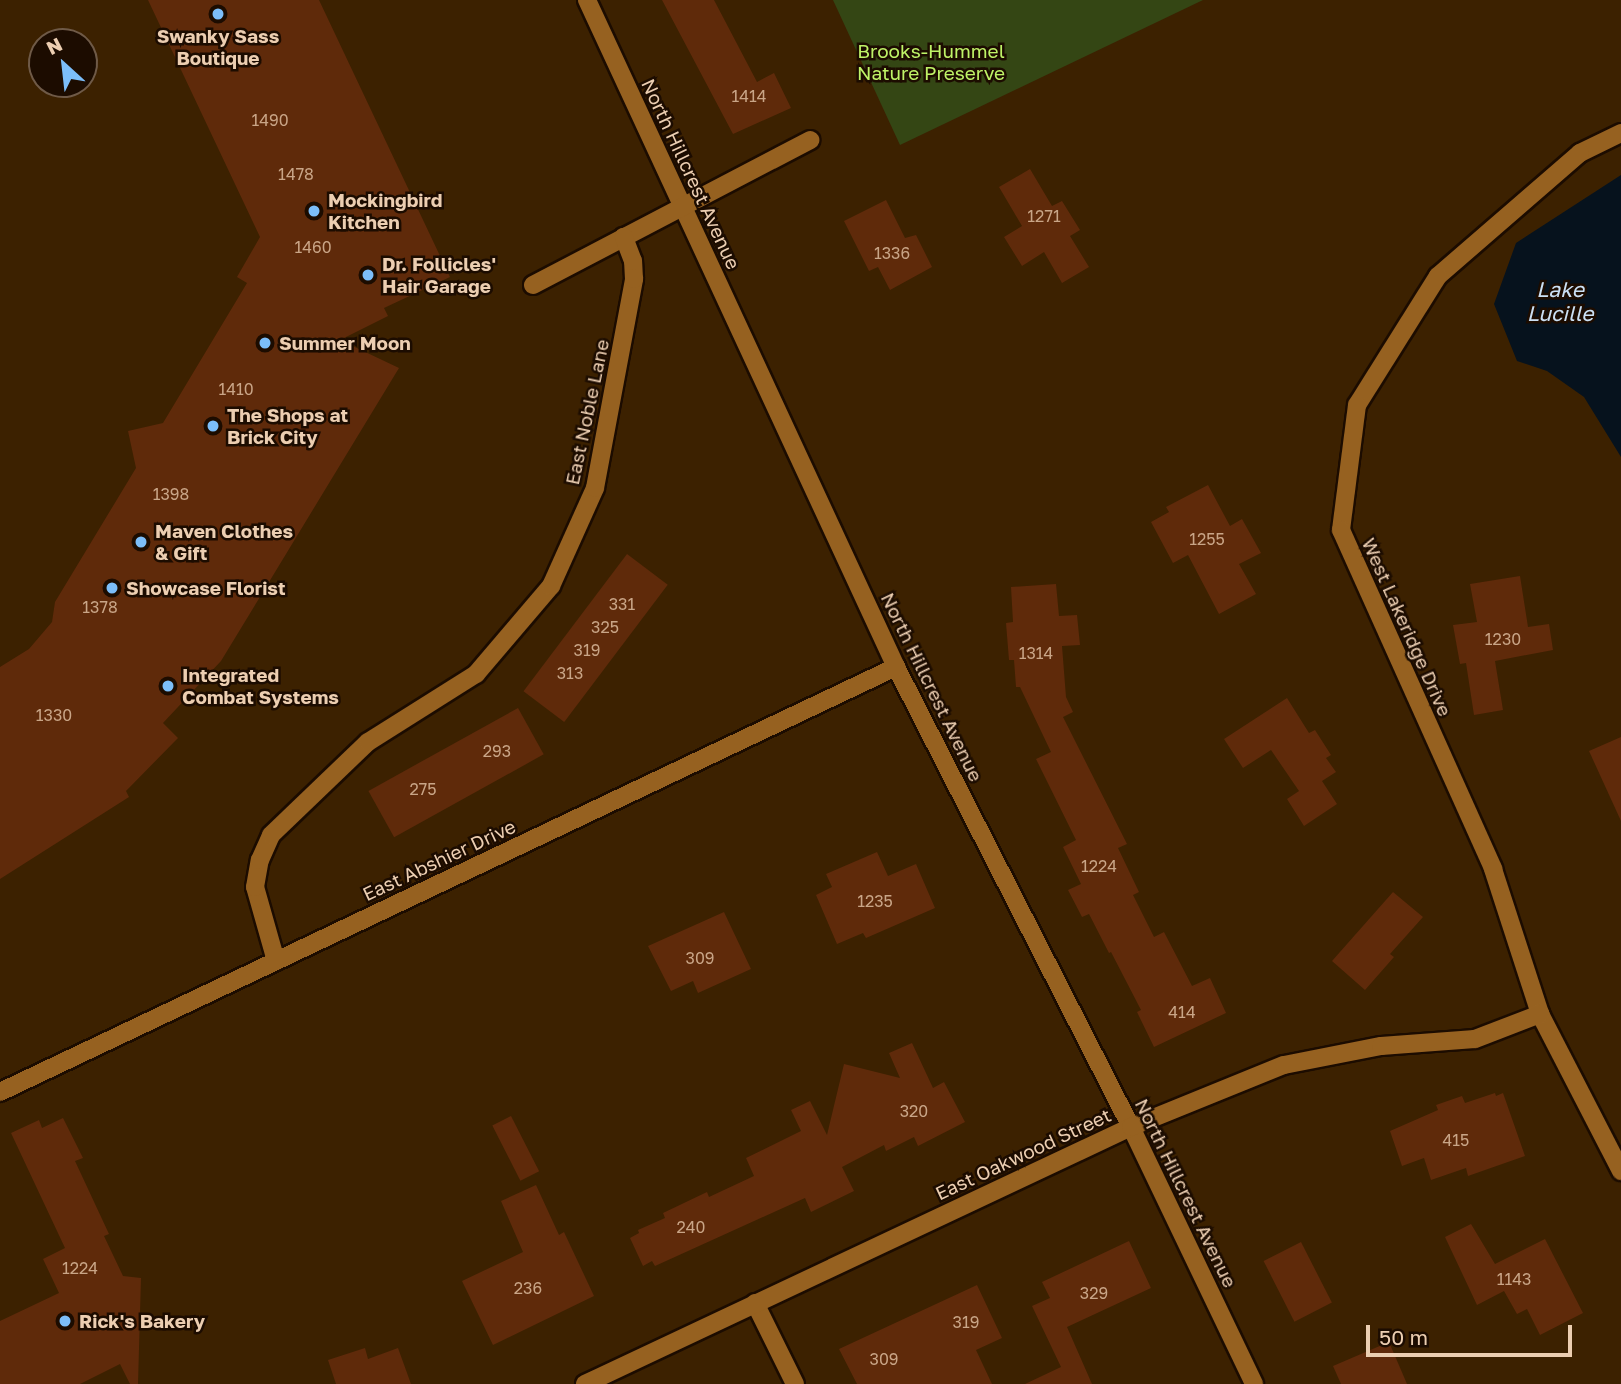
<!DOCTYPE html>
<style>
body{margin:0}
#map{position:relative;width:1621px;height:1384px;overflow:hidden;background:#3c2100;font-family:"Golos Text",sans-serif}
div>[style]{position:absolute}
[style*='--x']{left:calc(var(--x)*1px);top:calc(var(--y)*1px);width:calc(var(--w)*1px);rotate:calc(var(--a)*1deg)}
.green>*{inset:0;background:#344614}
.water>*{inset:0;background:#06121d}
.building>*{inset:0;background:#5f2a0a;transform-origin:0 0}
.roads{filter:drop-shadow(2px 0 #1c0c00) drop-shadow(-2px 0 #1c0c00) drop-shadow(0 2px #1c0c00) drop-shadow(0 -2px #1c0c00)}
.street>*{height:18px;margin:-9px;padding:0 9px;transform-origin:9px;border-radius:9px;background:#966120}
.dots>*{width:19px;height:19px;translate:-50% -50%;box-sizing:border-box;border:4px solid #1c0c00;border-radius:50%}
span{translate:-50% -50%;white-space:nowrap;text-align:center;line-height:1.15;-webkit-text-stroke:5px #1c0c00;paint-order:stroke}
.number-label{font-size:16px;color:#c9a587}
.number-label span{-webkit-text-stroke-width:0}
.poi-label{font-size:19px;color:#ecceb1;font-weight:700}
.left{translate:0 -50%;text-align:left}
.park-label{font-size:19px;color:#bff367}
.street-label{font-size:19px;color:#ecceb1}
.water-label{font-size:21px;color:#cbe0f4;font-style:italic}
.north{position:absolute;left:28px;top:28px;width:70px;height:70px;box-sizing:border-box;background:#1c0c00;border:2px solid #6f5a47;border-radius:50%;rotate:333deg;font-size:19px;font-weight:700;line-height:28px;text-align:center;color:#ecceb1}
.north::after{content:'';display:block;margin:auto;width:24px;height:32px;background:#7cbef9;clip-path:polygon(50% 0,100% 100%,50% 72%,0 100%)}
.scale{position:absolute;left:1366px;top:1325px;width:206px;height:32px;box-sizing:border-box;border:4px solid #ecceb1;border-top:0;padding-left:9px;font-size:21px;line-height:24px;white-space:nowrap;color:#ecceb1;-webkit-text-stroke:5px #1c0c00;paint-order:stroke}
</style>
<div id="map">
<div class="green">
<i style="clip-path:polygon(833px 0,1203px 0,900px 145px)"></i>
</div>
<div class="water">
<i style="clip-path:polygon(1621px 175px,1621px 457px,1584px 397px,1547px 371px,1517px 361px,1494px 304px,1516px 243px)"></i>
</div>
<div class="building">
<i style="clip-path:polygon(148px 0,319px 0,450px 277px,384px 308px,388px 316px,340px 340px,399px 368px,221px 661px,163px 723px,178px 738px,126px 791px,129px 797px,0 879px,0 667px,29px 649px,52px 622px,55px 602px,136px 468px,128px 431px,163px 423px,247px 283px,237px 277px,260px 237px)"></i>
<i style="clip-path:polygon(662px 0,714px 0,757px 82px,774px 73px,791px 108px,733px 134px)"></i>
<i style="clip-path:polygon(1030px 169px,1052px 206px,1062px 201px,1080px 230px,1070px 236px,1089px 267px,1062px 283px,1044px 252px,1022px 266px,1004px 237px,1022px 226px,999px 187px)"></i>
<i style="clip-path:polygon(886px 200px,905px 238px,916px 235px,932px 267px,890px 290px,878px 267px,869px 271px,844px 221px)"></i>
<i style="clip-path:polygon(1208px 485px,1230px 526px,1242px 519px,1261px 553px,1239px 564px,1256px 594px,1219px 614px,1188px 555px,1173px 563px,1151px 522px,1169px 512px,1166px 507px)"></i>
<i style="left:627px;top:554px;width:51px;height:172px;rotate:37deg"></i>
<i style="clip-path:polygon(1520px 576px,1528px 627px,1549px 624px,1553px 650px,1495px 661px,1503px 710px,1474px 715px,1466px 663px,1460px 664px,1453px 625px,1477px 622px,1470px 584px)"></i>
<i style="clip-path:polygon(1056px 584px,1059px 616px,1077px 615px,1080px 645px,1062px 646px,1066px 697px,1073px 712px,1063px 717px,1127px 844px,1118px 848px,1139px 892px,1133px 895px,1154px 937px,1164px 932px,1192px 986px,1210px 978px,1226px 1013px,1154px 1047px,1137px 1012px,1141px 1010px,1111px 952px,1109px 953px,1089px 914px,1082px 917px,1068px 890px,1081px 884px,1063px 847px,1076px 840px,1036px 759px,1051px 752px,1020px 687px,1016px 687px,1014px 660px,1009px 660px,1006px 623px,1013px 622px,1011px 587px)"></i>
<i style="clip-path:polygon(1287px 698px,1309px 733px,1315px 730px,1331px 755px,1326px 758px,1336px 772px,1322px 781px,1337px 804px,1304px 826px,1287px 799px,1299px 791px,1271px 750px,1243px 768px,1224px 739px)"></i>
<i style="left:518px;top:708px;width:53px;height:171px;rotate:61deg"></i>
<i style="clip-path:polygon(1621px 737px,1621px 821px,1589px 751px)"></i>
<i style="clip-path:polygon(877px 852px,888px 876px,916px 864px,935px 908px,866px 938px,863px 933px,837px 944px,816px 895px,832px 887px,826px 874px)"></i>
<i style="clip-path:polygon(1393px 892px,1423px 917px,1390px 954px,1394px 957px,1365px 990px,1332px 961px)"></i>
<i style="clip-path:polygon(724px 912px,751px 969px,698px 993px,693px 981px,671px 991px,648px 946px)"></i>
<i style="clip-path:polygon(912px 1043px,933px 1088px,944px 1082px,965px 1122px,918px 1146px,914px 1137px,886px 1151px,884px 1145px,842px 1167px,854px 1191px,811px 1212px,805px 1198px,655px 1266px,652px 1261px,643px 1266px,630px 1238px,639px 1233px,638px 1230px,665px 1218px,663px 1213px,707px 1192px,709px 1197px,754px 1176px,746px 1158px,801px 1131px,791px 1110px,810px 1101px,827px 1135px,844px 1064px,900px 1078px,889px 1053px)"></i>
<i style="clip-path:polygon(1495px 1093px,1496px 1096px,1503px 1093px,1525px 1156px,1468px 1176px,1466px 1168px,1431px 1180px,1424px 1158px,1402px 1166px,1390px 1131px,1438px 1110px,1436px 1105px,1462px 1096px,1465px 1103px)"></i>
<i style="left:511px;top:1116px;width:62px;height:21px;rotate:63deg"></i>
<i style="clip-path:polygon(63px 1118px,83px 1158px,75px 1161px,109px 1234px,104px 1236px,123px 1276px,141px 1278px,138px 1384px,130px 1384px,120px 1364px,80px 1384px,0 1384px,0 1321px,59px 1293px,43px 1259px,65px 1248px,11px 1133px,39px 1120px,42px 1128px)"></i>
<i style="clip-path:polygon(536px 1185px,559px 1235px,564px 1232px,594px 1296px,493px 1345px,462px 1281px,523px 1252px,501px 1201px)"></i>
<i style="clip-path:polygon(1471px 1224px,1495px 1264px,1545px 1239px,1583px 1313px,1540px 1335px,1527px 1309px,1517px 1314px,1504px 1291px,1477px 1305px,1445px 1237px)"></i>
<i style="clip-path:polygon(1129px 1241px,1151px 1288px,1067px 1327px,1092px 1384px,1025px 1384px,1061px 1367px,1032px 1306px,1050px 1298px,1042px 1282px)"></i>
<i style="left:1301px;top:1242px;width:68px;height:42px;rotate:63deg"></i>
<i style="clip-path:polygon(977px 1285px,1002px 1338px,976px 1350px,992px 1384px,857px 1384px,839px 1349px)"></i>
<i style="clip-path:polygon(1389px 1342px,1407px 1384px,1341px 1384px,1333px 1366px)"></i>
<i style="clip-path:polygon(365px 1348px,368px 1359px,398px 1348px,411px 1384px,336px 1384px,328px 1360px)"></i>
</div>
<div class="roads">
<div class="street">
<i style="--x:587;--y:0;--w:735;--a:65.14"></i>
<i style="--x:896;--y:667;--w:517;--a:62.94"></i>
<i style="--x:1131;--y:1127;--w:285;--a:64.4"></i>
<i style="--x:1621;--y:133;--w:46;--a:154"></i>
<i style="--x:1580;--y:153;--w:188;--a:139.1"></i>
<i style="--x:1438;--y:276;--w:152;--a:122.1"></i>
<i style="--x:1357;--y:405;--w:126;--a:97.3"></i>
<i style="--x:1341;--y:530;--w:372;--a:65.8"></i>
<i style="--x:1493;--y:869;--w:152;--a:72"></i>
<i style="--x:1540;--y:1014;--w:177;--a:62.7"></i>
<i style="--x:533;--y:285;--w:313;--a:-27.6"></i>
<i style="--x:276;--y:961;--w:77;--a:-105.8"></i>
<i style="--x:255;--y:887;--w:27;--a:-80"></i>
<i style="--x:260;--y:860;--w:27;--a:-66"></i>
<i style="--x:271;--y:835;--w:134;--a:-43.8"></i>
<i style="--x:368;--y:742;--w:128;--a:-32.2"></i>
<i style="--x:476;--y:674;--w:116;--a:-49.6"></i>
<i style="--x:551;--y:586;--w:107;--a:-65.8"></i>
<i style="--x:595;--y:488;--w:213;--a:-79.4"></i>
<i style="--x:634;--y:279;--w:18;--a:-93"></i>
<i style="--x:633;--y:261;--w:26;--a:-111"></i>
<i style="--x:0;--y:1092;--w:992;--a:-25.38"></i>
<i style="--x:755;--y:1303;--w:90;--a:63.7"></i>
<i style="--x:585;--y:1384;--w:603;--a:-25.21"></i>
<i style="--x:1131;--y:1127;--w:165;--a:-22.1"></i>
<i style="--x:1284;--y:1065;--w:99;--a:-11.1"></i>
<i style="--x:1381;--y:1046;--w:94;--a:-4.3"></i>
<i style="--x:1475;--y:1039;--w:70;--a:-21"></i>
</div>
</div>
<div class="dots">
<i style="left:218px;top:14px;background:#7cbef9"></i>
<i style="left:314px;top:211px;background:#7cbef9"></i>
<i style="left:368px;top:275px;background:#7cbef9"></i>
<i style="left:265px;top:343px;background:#7cbef9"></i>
<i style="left:213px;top:426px;background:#7cbef9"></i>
<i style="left:141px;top:542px;background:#7cbef9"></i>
<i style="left:112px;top:588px;background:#7cbef9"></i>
<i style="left:168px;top:686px;background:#7cbef9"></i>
<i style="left:65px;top:1321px;background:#7cbef9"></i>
</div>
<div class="number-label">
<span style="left:749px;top:96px">1414</span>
<span style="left:270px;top:120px">1490</span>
<span style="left:296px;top:174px">1478</span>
<span style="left:1044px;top:216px">1271</span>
<span style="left:313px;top:247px">1460</span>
<span style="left:892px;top:253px">1336</span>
<span style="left:236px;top:389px">1410</span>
<span style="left:171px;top:494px">1398</span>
<span style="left:1207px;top:539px">1255</span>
<span style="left:622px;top:604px">331</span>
<span style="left:100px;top:607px">1378</span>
<span style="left:605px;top:627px">325</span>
<span style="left:1503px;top:639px">1230</span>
<span style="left:587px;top:650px">319</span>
<span style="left:1036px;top:653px">1314</span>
<span style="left:570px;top:673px">313</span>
<span style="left:54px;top:715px">1330</span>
<span style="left:497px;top:751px">293</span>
<span style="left:423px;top:789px">275</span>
<span style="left:1099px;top:866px">1224</span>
<span style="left:875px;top:901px">1235</span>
<span style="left:700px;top:958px">309</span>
<span style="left:1182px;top:1012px">414</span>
<span style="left:914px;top:1111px">320</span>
<span style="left:1456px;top:1140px">415</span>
<span style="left:691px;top:1227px">240</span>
<span style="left:80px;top:1268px">1224</span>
<span style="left:1514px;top:1279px">1143</span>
<span style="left:528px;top:1288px">236</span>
<span style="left:1094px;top:1293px">329</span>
<span style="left:966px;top:1322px">319</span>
<span style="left:884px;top:1359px">309</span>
</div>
<div class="poi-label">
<span style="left:218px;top:47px">Swanky Sass<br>Boutique</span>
<span class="left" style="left:328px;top:211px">Mockingbird<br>Kitchen</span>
<span class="left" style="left:382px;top:275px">Dr. Follicles'<br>Hair Garage</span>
<span class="left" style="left:279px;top:343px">Summer Moon</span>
<span class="left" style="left:227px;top:426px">The Shops at<br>Brick City</span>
<span class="left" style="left:155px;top:542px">Maven Clothes<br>&amp; Gift</span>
<span class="left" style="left:126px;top:588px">Showcase Florist</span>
<span class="left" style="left:182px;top:686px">Integrated<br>Combat Systems</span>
<span class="left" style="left:79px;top:1321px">Rick's Bakery</span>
</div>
<div class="park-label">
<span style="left:931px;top:62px">Brooks-Hummel<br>Nature Preserve</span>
</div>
<div class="street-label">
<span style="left:691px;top:174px;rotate:65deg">North Hillcrest Avenue</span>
<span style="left:587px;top:412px;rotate:-78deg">East Noble Lane</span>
<span style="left:1407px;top:627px;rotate:66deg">West Lakeridge Drive</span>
<span style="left:932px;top:687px;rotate:64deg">North Hillcrest Avenue</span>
<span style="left:439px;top:860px;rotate:-25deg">East Abshier Drive</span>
<span style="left:1023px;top:1154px;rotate:-25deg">East Oakwood Street</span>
<span style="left:1186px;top:1193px;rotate:64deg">North Hillcrest Avenue</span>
</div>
<div class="water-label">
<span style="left:1560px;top:301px">Lake<br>Lucille</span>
</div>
<div class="north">N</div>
<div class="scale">50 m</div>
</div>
